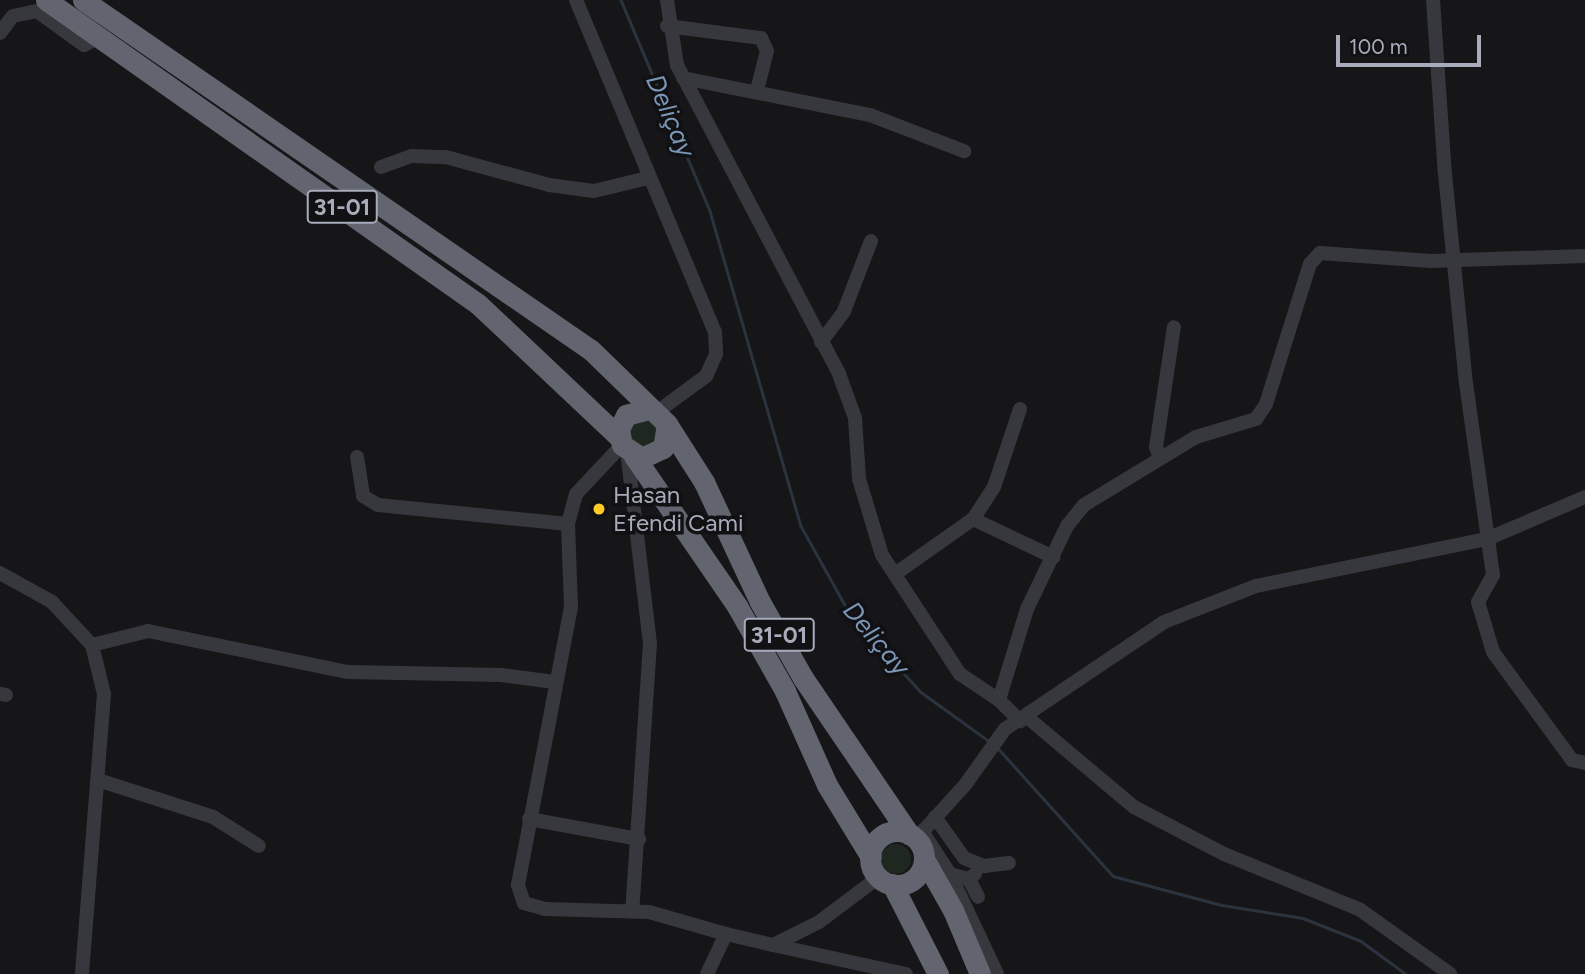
<!DOCTYPE html>
<meta charset="utf-8">
<style>
body{margin:0}
#map{position:relative;width:1585px;height:974px;overflow:hidden;background:#161619;font-family:Figtree,sans-serif}
div>[style]{position:absolute}
[style*='--x']{left:calc(var(--x)*1px);top:calc(var(--y)*1px);width:calc(var(--w)*1px);rotate:calc(var(--a)*1deg)}
.green>*{inset:0;background:#1e2720}
.round{border-radius:50%}
.stream>*{height:2.5px;margin:-1.25px;padding:0 1.25px;transform-origin:1.25px;border-radius:1.25px;background:#2b343e}
.minor>*{height:14px;margin:-7px;padding:0 7px;transform-origin:7px;border-radius:7px;background:#37373e}
.highway>*{height:21px;margin:-10.5px;padding:0 10.5px;transform-origin:10.5px;border-radius:10.5px;background:#62656f}
.highway>.ring{margin:-10.5px;padding:0;box-sizing:content-box;background:none;border:21px solid #62656f;border-radius:50%}
.dots>*{width:19px;height:19px;translate:-50% -50%;box-sizing:border-box;border:4px solid #111114;border-radius:50%}
span{translate:-50% -50%;white-space:nowrap;text-align:center;line-height:1.15;-webkit-text-stroke:7px #111114;paint-order:stroke}
.shield-label span{padding:2px 5px;background:#111114;border:2px solid;border-radius:5px;-webkit-text-stroke-width:0}
.shield-label{font-size:23px;color:#a7abba;font-weight:700}
.poi-label{font-size:24px;color:#a7abba}
.left{translate:0 -50%;text-align:left}
.water-label{font-size:26px;color:#7b96b7;font-style:italic}
.scale{position:absolute;left:1336px;top:35px;width:145px;height:32px;box-sizing:border-box;border:4px solid #a7abba;border-top:0;padding-left:9px;font-size:21px;line-height:24px;white-space:nowrap;color:#a7abba;-webkit-text-stroke:5px #111114;paint-order:stroke}
</style>
<div id="map">
<div class="green">
<i style="clip-path:polygon(643px 415px,658px 428px,654px 442px,644px 447px,634px 446px,627px 427px)"></i>
<i class="round" style="left:881px;top:844px;width:30px;height:30px"></i>
</div>
<div class="stream">
<i style="--x:621;--y:0;--w:229;--a:67.1"></i>
<i style="--x:710;--y:211;--w:328;--a:73.9"></i>
<i style="--x:801;--y:526;--w:101;--a:60.9"></i>
<i style="--x:850;--y:614;--w:105;--a:47.7"></i>
<i style="--x:921;--y:692;--w:84;--a:35.8"></i>
<i style="--x:997;--y:747;--w:173;--a:48"></i>
<i style="--x:1113;--y:876;--w:113;--a:14.9"></i>
<i style="--x:1222;--y:905;--w:82;--a:9.1"></i>
<i style="--x:1303;--y:918;--w:62;--a:21.6"></i>
<i style="--x:1361;--y:941;--w:56;--a:36.3"></i>
</div>
<div class="minor">
<i style="--x:576;--y:0;--w:360;--a:67.3"></i>
<i style="--x:715;--y:332;--w:22;--a:87"></i>
<i style="--x:716;--y:354;--w:24;--a:114"></i>
<i style="--x:706;--y:376;--w:61;--a:143.7"></i>
<i style="--x:667;--y:0;--w:66;--a:81.3"></i>
<i style="--x:677;--y:65;--w:349;--a:62.3"></i>
<i style="--x:839;--y:374;--w:47;--a:70"></i>
<i style="--x:855;--y:418;--w:61;--a:86.2"></i>
<i style="--x:859;--y:479;--w:79;--a:73.2"></i>
<i style="--x:882;--y:555;--w:142;--a:56.8"></i>
<i style="--x:960;--y:674;--w:47;--a:33.7"></i>
<i style="--x:999;--y:700;--w:30;--a:45"></i>
<i style="--x:1433;--y:0;--w:174;--a:86.1"></i>
<i style="--x:1445;--y:174;--w:210;--a:84.3"></i>
<i style="--x:1466;--y:383;--w:194;--a:82"></i>
<i style="--x:1493;--y:575;--w:31;--a:119"></i>
<i style="--x:1478;--y:602;--w:52;--a:73.3"></i>
<i style="--x:1493;--y:652;--w:134;--a:53.8"></i>
<i style="--x:1572;--y:760;--w:13;--a:13"></i>
<i style="--x:667;--y:26;--w:95;--a:7.3"></i>
<i style="--x:761;--y:38;--w:14;--a:65"></i>
<i style="--x:767;--y:51;--w:40;--a:104.4"></i>
<i style="--x:0;--y:33;--w:21;--a:-53"></i>
<i style="--x:13;--y:16;--w:25;--a:-12"></i>
<i style="--x:37;--y:11;--w:58;--a:35.9"></i>
<i style="--x:84;--y:45;--w:17;--a:-28"></i>
<i style="--x:683;--y:78;--w:191;--a:11.2"></i>
<i style="--x:870;--y:115;--w:101;--a:21"></i>
<i style="--x:381;--y:167;--w:33;--a:-20"></i>
<i style="--x:412;--y:156;--w:34;--a:2"></i>
<i style="--x:446;--y:157;--w:107;--a:15.2"></i>
<i style="--x:549;--y:185;--w:45;--a:7.6"></i>
<i style="--x:594;--y:191;--w:56;--a:-13.5"></i>
<i style="--x:821;--y:342;--w:39;--a:-53"></i>
<i style="--x:844;--y:311;--w:75;--a:-68.9"></i>
<i style="--x:1020;--y:409;--w:82;--a:108.4"></i>
<i style="--x:994;--y:487;--w:38;--a:123"></i>
<i style="--x:973;--y:519;--w:89;--a:25.4"></i>
<i style="--x:622;--y:445;--w:67;--a:133.2"></i>
<i style="--x:576;--y:494;--w:31;--a:105"></i>
<i style="--x:568;--y:524;--w:83;--a:87.9"></i>
<i style="--x:571;--y:607;--w:283;--a:100.8"></i>
<i style="--x:518;--y:885;--w:19;--a:72"></i>
<i style="--x:524;--y:903;--w:22;--a:16"></i>
<i style="--x:545;--y:909;--w:104;--a:1.7"></i>
<i style="--x:649;--y:912;--w:80;--a:15.9"></i>
<i style="--x:627;--y:451;--w:193;--a:83.2"></i>
<i style="--x:650;--y:643;--w:269;--a:93.8"></i>
<i style="--x:357;--y:457;--w:39;--a:81"></i>
<i style="--x:363;--y:496;--w:17;--a:31"></i>
<i style="--x:378;--y:505;--w:191;--a:5.7"></i>
<i style="--x:1160;--y:458;--w:12;--a:-110"></i>
<i style="--x:1156;--y:447;--w:121;--a:-81.5"></i>
<i style="--x:0;--y:573;--w:60;--a:29.1"></i>
<i style="--x:52;--y:602;--w:59;--a:47.1"></i>
<i style="--x:92;--y:645;--w:50;--a:76.2"></i>
<i style="--x:104;--y:694;--w:281;--a:94.5"></i>
<i style="--x:895;--y:574;--w:95;--a:-35.2"></i>
<i style="--x:92;--y:645;--w:58;--a:-14"></i>
<i style="--x:148;--y:631;--w:204;--a:11.6"></i>
<i style="--x:348;--y:672;--w:153;--a:1.1"></i>
<i style="--x:501;--y:675;--w:54;--a:7.4"></i>
<i style="--x:0;--y:694;--w:6;--a:9"></i>
<i style="--x:999;--y:700;--w:95;--a:-72.9"></i>
<i style="--x:1027;--y:609;--w:92;--a:-64.3"></i>
<i style="--x:1067;--y:526;--w:27;--a:-51"></i>
<i style="--x:1084;--y:505;--w:131;--a:-31.3"></i>
<i style="--x:1196;--y:437;--w:63;--a:-16.7"></i>
<i style="--x:1256;--y:419;--w:18;--a:-56"></i>
<i style="--x:1266;--y:404;--w:147;--a:-72.6"></i>
<i style="--x:1310;--y:264;--w:15;--a:-48"></i>
<i style="--x:1320;--y:253;--w:111;--a:4.1"></i>
<i style="--x:1431;--y:261;--w:154;--a:-1.9"></i>
<i style="--x:1027;--y:717;--w:140;--a:40.1"></i>
<i style="--x:1134;--y:807;--w:102;--a:27.6"></i>
<i style="--x:1224;--y:854;--w:146;--a:22.2"></i>
<i style="--x:1359;--y:909;--w:112;--a:35.5"></i>
<i style="--x:98;--y:780;--w:121;--a:17.8"></i>
<i style="--x:213;--y:817;--w:54;--a:32.2"></i>
<i style="--x:935;--y:817;--w:50;--a:54.7"></i>
<i style="--x:964;--y:858;--w:22;--a:22"></i>
<i style="--x:984;--y:866;--w:25;--a:-7"></i>
<i style="--x:529;--y:819;--w:112;--a:10.3"></i>
<i style="--x:922;--y:831;--w:51;--a:56.9"></i>
<i style="--x:950;--y:874;--w:20;--a:15"></i>
<i style="--x:916;--y:839;--w:73;--a:-47.8"></i>
<i style="--x:965;--y:785;--w:69;--a:-54.5"></i>
<i style="--x:1005;--y:729;--w:192;--a:-33.9"></i>
<i style="--x:1164;--y:622;--w:99;--a:-21.4"></i>
<i style="--x:1256;--y:586;--w:236;--a:-11.5"></i>
<i style="--x:1487;--y:539;--w:107;--a:-23.2"></i>
<i style="--x:950;--y:874;--w:110;--a:64.8"></i>
<i style="--x:975;--y:874;--w:8;--a:140"></i>
<i style="--x:969;--y:879;--w:20;--a:63"></i>
<i style="--x:773;--y:945;--w:136;--a:12.3"></i>
<i style="--x:707;--y:974;--w:44;--a:-64.6"></i>
<i style="--x:726;--y:934;--w:48;--a:13.2"></i>
<i style="--x:773;--y:945;--w:51;--a:-26.6"></i>
<i style="--x:819;--y:922;--w:75;--a:-36.9"></i>
</div>
<div class="highway">
<i style="--x:46;--y:0;--w:528;--a:35.13"></i>
<i style="--x:478;--y:304;--w:194;--a:43.3"></i>
<i style="--x:83;--y:0;--w:617;--a:34.57"></i>
<i style="--x:591;--y:350;--w:106;--a:44.2"></i>
<i style="--x:667;--y:424;--w:24;--a:99"></i>
<i style="--x:663;--y:448;--w:23;--a:155"></i>
<i style="--x:642;--y:458;--w:24;--a:-147"></i>
<i style="--x:622;--y:445;--w:16;--a:-101"></i>
<i style="--x:619;--y:429;--w:16;--a:-63"></i>
<i style="--x:626;--y:415;--w:24;--a:-15"></i>
<i style="--x:667;--y:424;--w:69;--a:57.5"></i>
<i style="--x:704;--y:482;--w:132;--a:65"></i>
<i style="--x:760;--y:602;--w:87;--a:60.5"></i>
<i style="--x:803;--y:678;--w:189;--a:55.8"></i>
<i style="--x:634;--y:456;--w:182;--a:55.5"></i>
<i style="--x:737;--y:606;--w:98;--a:60.5"></i>
<i style="--x:785;--y:691;--w:103;--a:65.9"></i>
<i style="--x:827;--y:785;--w:84;--a:58.6"></i>
<i class="ring" style="left:870px;top:831px;width:33px;height:33px"></i>
<i style="--x:924;--y:859;--w:59;--a:60.4"></i>
<i style="--x:953;--y:910;--w:69;--a:67.1"></i>
<i style="--x:892;--y:884;--w:101;--a:62.9"></i>
</div>
<div class="dots">
<i style="left:599px;top:509px;background:#ffc928"></i>
</div>
<div class="shield-label">
<span style="left:342px;top:207px">31-01</span>
<span style="left:779px;top:635px">31-01</span>
</div>
<div class="poi-label">
<span class="left" style="left:613px;top:509px">Hasan<br>Efendi Cami</span>
</div>
<div class="water-label">
<span style="left:670px;top:116px;rotate:67deg">Deliçay</span>
<span style="left:876px;top:639px;rotate:50deg">Deliçay</span>
</div>
<div class="scale">100 m</div>
</div>
